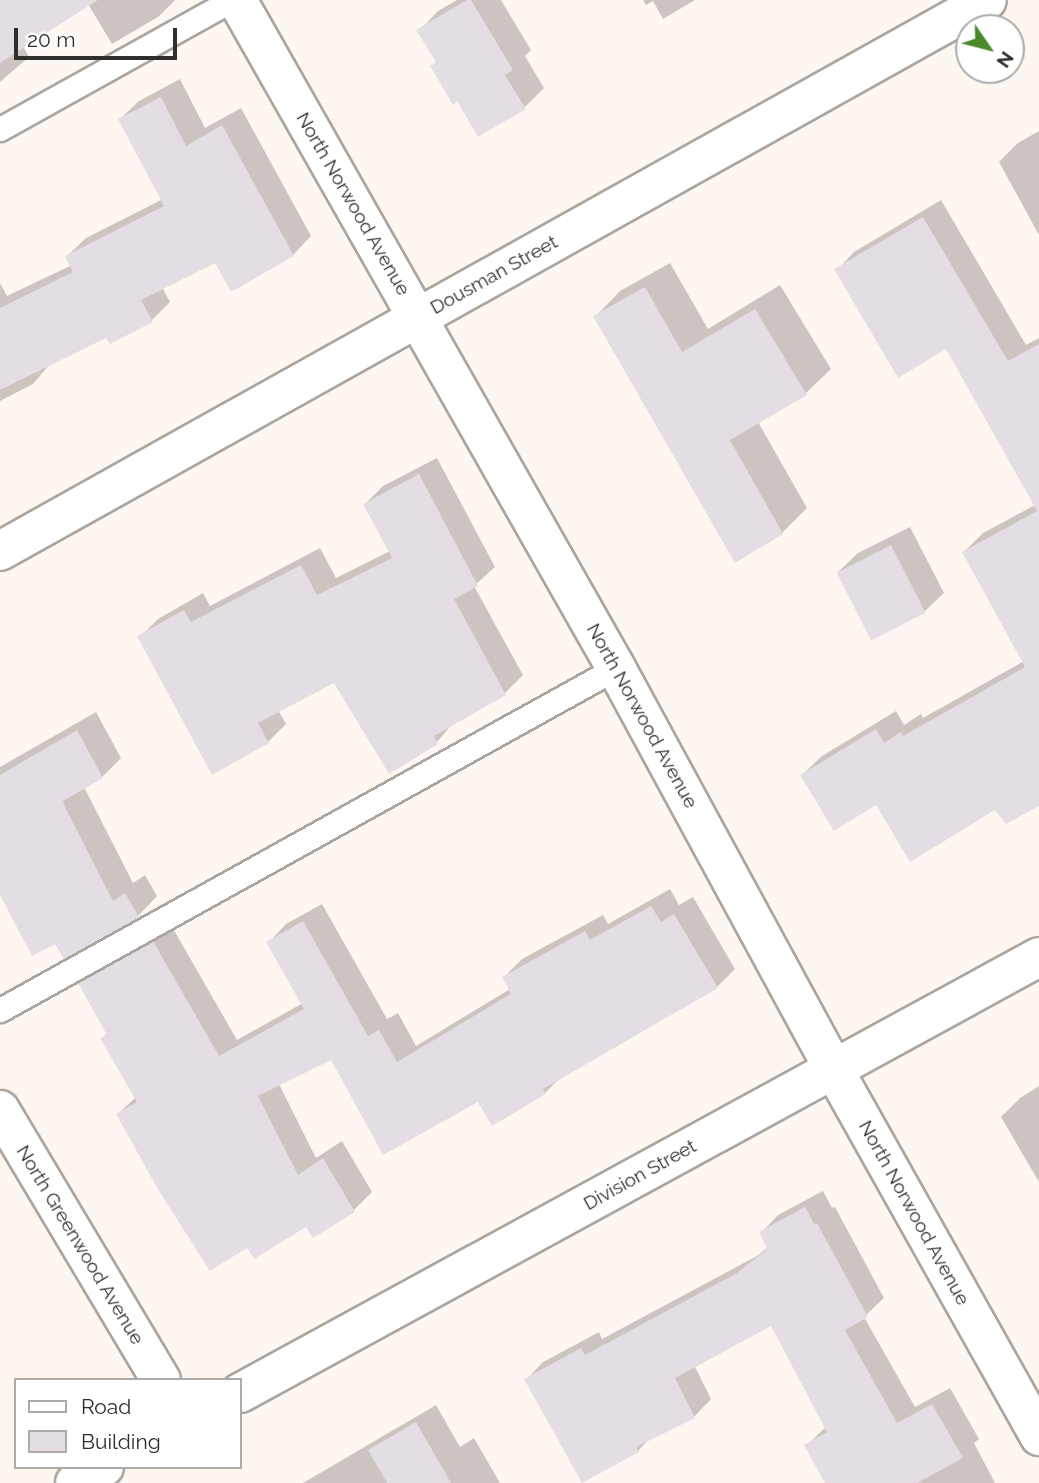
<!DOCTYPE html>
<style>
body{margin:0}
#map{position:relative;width:1039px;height:1483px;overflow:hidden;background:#fef6f0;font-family:Raleway,sans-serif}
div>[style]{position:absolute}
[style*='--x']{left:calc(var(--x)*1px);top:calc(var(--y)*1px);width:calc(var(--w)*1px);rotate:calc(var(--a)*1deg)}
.shadow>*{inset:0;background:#0003}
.building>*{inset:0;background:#e4dde4;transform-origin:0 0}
.roads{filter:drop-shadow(2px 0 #aca59f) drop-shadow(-2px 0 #aca59f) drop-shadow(0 2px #aca59f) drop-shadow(0 -2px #aca59f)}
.lane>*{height:23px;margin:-11.5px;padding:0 11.5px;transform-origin:11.5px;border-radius:11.5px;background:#fff}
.street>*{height:38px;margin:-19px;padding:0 19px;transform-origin:19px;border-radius:19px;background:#fff}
.secondary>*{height:38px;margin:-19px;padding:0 19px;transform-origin:19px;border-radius:19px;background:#fff}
span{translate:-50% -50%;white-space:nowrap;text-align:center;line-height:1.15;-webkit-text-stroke:6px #fff;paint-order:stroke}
.street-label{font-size:19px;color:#302d2b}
.legend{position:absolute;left:14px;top:1378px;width:228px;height:91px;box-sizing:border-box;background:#fff;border:2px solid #acabaa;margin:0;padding:9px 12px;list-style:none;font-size:21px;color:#302d2b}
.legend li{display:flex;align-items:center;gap:14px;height:35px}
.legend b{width:35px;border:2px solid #acabaa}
.north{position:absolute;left:955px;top:14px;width:70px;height:70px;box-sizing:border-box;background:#fff;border:2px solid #acabaa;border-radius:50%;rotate:125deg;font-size:19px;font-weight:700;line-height:28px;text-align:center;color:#302d2b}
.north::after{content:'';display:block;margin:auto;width:24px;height:32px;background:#49892a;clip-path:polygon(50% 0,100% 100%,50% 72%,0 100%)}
.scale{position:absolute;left:14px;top:28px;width:163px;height:32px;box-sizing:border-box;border:4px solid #302d2b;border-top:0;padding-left:9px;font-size:21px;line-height:24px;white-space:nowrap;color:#302d2b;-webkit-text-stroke:5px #fff;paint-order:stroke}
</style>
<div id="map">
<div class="shadow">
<i style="clip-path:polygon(0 0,175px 0,158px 17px,112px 44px,88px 4px,23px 46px,29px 57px,0 82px)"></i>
<i style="clip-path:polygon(457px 0,501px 0,531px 50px,525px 56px,544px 88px,525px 107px,437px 61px,419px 31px,438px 11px)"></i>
<i style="clip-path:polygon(643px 0,695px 0,663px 19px,653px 1px,646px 5px)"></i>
<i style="clip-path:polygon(180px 79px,205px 128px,241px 108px,311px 236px,293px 255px,216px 260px,162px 287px,170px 302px,151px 321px,107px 335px,51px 363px,33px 384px,0 401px,0 283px,7px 296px,72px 265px,67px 256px,86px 238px,163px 199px,120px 119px,139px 101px)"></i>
<i style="clip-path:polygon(1039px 131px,1039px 235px,999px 162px,1018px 143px)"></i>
<i style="clip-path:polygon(941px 200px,1026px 345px,1039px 338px,1039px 480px,947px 346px,837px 270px,854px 252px)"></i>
<i style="clip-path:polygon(670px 263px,708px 329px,780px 285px,831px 369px,806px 393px,758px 422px,807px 508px,782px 533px,736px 560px,596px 316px,620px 291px)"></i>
<i style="clip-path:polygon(437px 458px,495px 567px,474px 586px,523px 675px,505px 693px,454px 722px,437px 742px,389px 771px,335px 680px,278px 710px,286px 724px,268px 742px,140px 637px,158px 619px,203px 593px,210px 606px,320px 548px,336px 578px,390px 551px,365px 504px,383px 486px)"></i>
<i style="clip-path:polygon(1039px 503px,1039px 804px,996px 808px,877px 803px,802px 775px,822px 756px,896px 711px,904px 725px,921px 714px,923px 718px,1024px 661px,964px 552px,983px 533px)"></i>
<i style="clip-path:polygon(910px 527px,944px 593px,924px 612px,838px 572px,858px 553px)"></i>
<i style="clip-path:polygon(96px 712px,121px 758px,102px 777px,84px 787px,133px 883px,145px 875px,157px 896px,138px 916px,0 864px,0 767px)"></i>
<i style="clip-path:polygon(670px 889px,679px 905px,693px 897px,735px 969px,717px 987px,561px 1077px,545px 1093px,478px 1100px,332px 1057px,279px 1084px,316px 1158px,342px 1141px,372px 1192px,354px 1210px,313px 1236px,307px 1225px,248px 1246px,118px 1114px,136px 1097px,102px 1038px,108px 1033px,80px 983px,98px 965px,171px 925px,237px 1040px,303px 1003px,269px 942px,286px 924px,322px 904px,387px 1019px,398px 1013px,416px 1046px,510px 989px,504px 977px,522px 959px,603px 915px,608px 924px)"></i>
<i style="clip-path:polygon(1039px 1086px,1039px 1182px,1001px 1117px,1020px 1098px)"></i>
<i style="clip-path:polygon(823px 1191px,832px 1208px,835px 1207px,884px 1298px,864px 1317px,915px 1407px,950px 1388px,979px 1439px,974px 1443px,995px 1483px,839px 1483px,806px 1446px,827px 1426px,772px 1323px,694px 1365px,711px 1399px,694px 1417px,651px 1437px,638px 1451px,526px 1380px,543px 1362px,599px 1332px,602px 1339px,757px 1256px,768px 1247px,761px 1233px,778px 1215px)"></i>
<i style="clip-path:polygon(436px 1405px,460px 1447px,474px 1438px,500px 1483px,303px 1483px)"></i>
</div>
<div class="building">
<i style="clip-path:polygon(0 0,98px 0,0 63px)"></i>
<i style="clip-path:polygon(467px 0,471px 0,513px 70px,505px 75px,526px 109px,478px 137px,457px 101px,453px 105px,430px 66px,436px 62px,416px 30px)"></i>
<i style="clip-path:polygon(161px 97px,186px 146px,222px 125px,294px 256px,231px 292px,215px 263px,141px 300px,153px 322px,110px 344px,106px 338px,0 390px,0 308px,73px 272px,65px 256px,164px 206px,118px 119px)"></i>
<i style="clip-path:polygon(923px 217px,1008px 361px,1039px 344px,1039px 806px,1006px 824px,995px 810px,910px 862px,876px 805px,834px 831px,800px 775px,876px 729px,884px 743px,901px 732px,903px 736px,1025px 667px,962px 552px,1037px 511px,946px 349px,898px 378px,834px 269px)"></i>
<i style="clip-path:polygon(645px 287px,682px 352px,755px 309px,807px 395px,730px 440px,783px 534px,735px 563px,593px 316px)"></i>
<i style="clip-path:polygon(419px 474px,478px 586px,454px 599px,506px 695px,434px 736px,438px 744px,389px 774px,334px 683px,258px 723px,269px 743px,212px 775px,137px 636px,184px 610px,191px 622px,301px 565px,317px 595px,392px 558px,363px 504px)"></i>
<i style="left:891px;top:545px;width:76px;height:61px;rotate:63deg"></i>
<i style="clip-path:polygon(77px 730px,103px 778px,63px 801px,65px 807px,113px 901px,125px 893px,139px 917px,64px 959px,55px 944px,32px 956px,0 895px,0 775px)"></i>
<i style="clip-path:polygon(651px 906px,661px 922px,674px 914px,718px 988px,543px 1089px,546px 1094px,492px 1126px,478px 1102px,383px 1155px,331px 1060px,258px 1096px,298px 1175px,323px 1158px,355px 1212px,313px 1238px,306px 1227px,254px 1259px,247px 1248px,210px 1271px,159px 1191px,116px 1114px,137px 1102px,100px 1038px,107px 1035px,78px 983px,153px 941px,219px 1056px,304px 1009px,266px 942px,303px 921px,368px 1036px,379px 1030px,397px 1062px,511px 994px,502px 977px,585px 931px,590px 940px)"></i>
<i style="clip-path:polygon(805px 1207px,814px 1224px,817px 1223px,868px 1317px,845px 1330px,897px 1423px,932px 1404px,963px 1458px,917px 1483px,825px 1483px,804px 1445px,827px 1432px,771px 1326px,675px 1378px,695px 1418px,636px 1447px,639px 1452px,582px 1483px,524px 1379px,581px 1348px,585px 1355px,737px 1273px,767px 1249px,759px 1232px)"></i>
<i style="clip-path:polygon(416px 1422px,451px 1483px,387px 1483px,368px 1450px)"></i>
</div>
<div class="roads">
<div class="lane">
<i style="--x:0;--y:129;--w:265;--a:-29.1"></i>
<i style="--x:0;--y:1010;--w:705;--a:-29.04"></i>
</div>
<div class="street">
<i style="--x:237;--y:0;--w:768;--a:60.43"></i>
<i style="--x:616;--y:668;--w:457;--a:61.5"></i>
<i style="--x:834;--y:1070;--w:420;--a:60.7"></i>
<i style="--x:0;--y:1110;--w:314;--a:59.2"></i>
<i style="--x:240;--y:1393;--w:910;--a:-28.62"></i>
<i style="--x:75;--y:1483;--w:33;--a:-29"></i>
</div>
<div class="secondary">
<i style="--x:0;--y:551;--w:1130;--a:-29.17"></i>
</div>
</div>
<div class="street-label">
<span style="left:353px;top:204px;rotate:60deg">North Norwood Avenue</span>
<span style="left:494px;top:275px;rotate:-29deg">Dousman Street</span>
<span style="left:642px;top:716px;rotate:61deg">North Norwood Avenue</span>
<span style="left:640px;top:1175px;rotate:-29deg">Division Street</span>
<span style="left:914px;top:1213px;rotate:61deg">North Norwood Avenue</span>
<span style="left:80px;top:1245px;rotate:59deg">North Greenwood Avenue</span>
</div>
<ul class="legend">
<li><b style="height:9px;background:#fff"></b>Road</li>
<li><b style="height:19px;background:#e4dde4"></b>Building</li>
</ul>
<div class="north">N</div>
<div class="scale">20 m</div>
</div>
